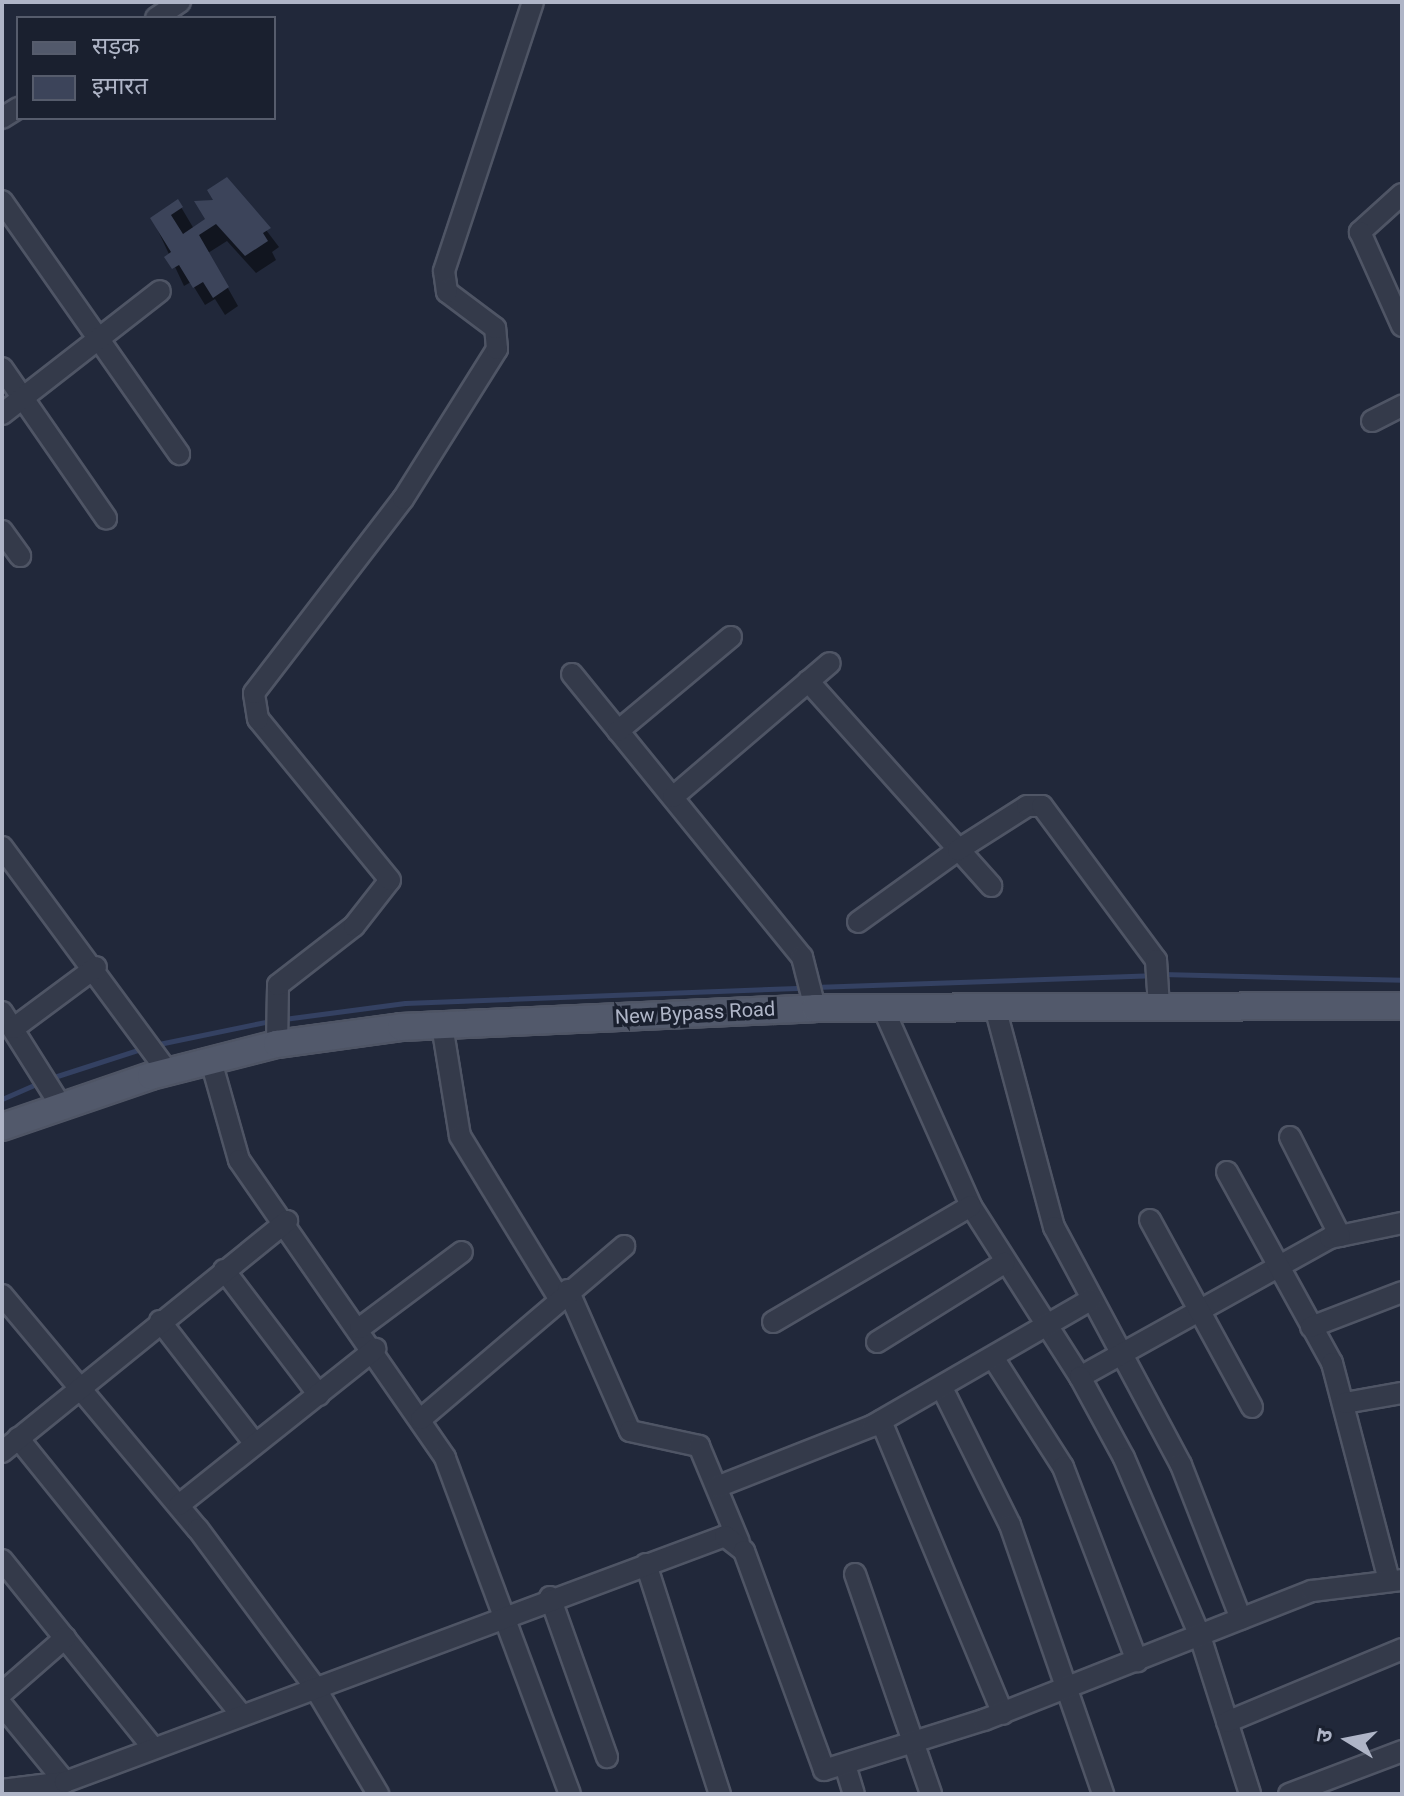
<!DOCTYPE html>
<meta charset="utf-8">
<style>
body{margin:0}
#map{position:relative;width:1404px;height:1796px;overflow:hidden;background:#21283a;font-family:Roboto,"Noto Sans Devanagari",sans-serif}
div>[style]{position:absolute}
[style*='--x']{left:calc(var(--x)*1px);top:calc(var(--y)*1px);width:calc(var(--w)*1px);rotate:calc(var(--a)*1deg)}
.shadow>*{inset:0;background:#0007}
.stream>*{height:5px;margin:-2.5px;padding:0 2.5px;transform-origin:2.5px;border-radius:2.5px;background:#344162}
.building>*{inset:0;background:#3c445a}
.roads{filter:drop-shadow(2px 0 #4f5565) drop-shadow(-2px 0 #4f5565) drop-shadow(0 2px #4f5565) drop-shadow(0 -2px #4f5565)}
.minor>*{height:20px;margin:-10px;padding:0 10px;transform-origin:10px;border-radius:10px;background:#343a4a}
.major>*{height:26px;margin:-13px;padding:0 13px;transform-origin:13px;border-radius:13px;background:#52596b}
span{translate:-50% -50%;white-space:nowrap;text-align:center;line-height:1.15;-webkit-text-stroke:7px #1a202f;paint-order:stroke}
.street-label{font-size:20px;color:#afb5c7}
.frame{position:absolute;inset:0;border:4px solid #afb5c7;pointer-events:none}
.legend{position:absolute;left:16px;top:16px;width:260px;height:104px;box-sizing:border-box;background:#1a202f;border:2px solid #565c6c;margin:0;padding:10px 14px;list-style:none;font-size:24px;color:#afb5c7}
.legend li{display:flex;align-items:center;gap:16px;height:40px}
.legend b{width:40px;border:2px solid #565c6c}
.north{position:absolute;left:1308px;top:1700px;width:80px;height:80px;-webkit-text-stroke:6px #1a202f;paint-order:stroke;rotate:280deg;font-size:22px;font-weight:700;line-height:32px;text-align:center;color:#afb5c7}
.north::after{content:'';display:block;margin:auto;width:28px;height:36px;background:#afb5c7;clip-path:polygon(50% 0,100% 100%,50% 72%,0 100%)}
</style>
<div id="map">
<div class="shadow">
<i style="clip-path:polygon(227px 179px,279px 247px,272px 252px,276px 260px,256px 273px,227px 241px,208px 253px,238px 306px,225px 315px,215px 299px,205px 305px,191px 282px,184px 286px,152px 218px,178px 202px,194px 229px,207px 220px)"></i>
</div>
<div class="stream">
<i style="--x:1162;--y:974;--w:240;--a:1.4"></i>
<i style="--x:814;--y:987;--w:338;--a:-2"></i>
<i style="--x:284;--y:1019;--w:122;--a:-7.5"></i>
<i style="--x:405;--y:1003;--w:399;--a:-2.2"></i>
<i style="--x:154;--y:1045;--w:113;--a:-11.7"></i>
<i style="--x:51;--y:1078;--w:98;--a:-17.9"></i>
<i style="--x:2;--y:1099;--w:43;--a:-23.6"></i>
</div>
<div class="building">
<i style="clip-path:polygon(227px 177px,271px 228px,263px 233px,268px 241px,245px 256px,216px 224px,199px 235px,229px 287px,213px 298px,203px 282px,193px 288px,179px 265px,172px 269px,164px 257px,171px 252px,150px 218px,178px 199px,183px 207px,171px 215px,183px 234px,205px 219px,194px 201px,213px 200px,207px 190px)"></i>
</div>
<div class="roads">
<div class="minor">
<i style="--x:156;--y:18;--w:29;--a:-34"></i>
<i style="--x:2;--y:118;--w:19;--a:-32"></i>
<i style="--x:1402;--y:194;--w:57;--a:137.9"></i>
<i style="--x:1360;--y:232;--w:103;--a:65.9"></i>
<i style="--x:2;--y:201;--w:309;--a:55"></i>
<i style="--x:2;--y:368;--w:183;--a:55.3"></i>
<i style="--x:2;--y:414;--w:200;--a:-37.9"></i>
<i style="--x:1372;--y:421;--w:34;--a:-27"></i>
<i style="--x:2;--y:531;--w:31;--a:54"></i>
<i style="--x:572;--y:674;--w:365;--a:50.9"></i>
<i style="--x:802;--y:957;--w:53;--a:75.7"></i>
<i style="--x:808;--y:681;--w:275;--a:48.2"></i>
<i style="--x:618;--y:731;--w:147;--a:-39.8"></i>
<i style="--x:673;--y:797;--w:206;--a:-40.5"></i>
<i style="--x:2;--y:847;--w:280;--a:53.6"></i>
<i style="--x:858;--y:922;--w:123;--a:-35.8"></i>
<i style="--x:958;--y:850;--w:82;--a:-32.5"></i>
<i style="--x:1027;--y:806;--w:15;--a:0"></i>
<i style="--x:1042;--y:806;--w:192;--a:53.5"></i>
<i style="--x:1156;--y:960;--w:47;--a:86.3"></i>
<i style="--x:995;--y:1007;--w:228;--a:75"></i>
<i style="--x:1054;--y:1227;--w:270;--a:61.9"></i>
<i style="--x:1181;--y:1465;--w:165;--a:68.7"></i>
<i style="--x:883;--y:1008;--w:217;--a:66"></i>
<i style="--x:971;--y:1206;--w:203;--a:57.5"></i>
<i style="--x:1080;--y:1377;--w:286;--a:-29.1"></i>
<i style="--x:1330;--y:1238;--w:74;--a:-11.8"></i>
<i style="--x:2;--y:1012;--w:111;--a:57.9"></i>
<i style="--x:442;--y:1025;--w:112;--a:80.8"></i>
<i style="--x:460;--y:1136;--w:190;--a:58.6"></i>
<i style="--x:14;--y:1028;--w:102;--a:-36.6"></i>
<i style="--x:277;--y:1044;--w:59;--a:-89"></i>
<i style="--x:278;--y:985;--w:96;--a:-37.8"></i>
<i style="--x:354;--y:926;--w:58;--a:-52"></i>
<i style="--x:390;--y:880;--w:208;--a:-129.3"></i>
<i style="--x:258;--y:719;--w:26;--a:-99"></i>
<i style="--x:254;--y:693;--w:245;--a:-52.5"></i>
<i style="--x:403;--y:499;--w:177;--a:-57.9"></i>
<i style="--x:497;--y:349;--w:21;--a:-95"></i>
<i style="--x:495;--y:328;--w:60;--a:-143.1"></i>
<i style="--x:447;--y:292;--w:21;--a:-98"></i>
<i style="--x:444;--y:271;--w:283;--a:-71.7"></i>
<i style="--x:211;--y:1061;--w:103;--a:74.2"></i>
<i style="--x:239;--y:1160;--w:362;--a:55.3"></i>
<i style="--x:445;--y:1458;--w:358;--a:69.6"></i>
<i style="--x:1290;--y:1137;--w:111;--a:63.2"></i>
<i style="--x:1227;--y:1172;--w:218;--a:61.2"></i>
<i style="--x:1332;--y:1363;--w:225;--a:75.3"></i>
<i style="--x:1150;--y:1220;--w:213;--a:61.4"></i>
<i style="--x:224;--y:1270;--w:157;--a:52.8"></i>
<i style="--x:568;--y:1290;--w:154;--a:66.3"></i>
<i style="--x:630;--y:1431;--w:71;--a:12.3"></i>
<i style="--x:699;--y:1446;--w:104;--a:67.4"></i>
<i style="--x:2;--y:1295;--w:305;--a:50.1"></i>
<i style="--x:198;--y:1529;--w:195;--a:53.5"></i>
<i style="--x:314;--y:1686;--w:126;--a:59.3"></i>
<i style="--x:160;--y:1321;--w:155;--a:52.3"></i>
<i style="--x:773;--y:1322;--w:229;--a:-30.4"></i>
<i style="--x:1311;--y:1327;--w:97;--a:-21"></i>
<i style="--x:360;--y:1328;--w:127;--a:-36.7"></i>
<i style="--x:877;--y:1342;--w:150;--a:-31.9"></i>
<i style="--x:994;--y:1359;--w:128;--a:57.4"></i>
<i style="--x:1063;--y:1467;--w:208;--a:69.1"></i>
<i style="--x:1080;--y:1377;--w:92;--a:61.5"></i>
<i style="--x:1124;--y:1458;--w:194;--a:66.9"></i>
<i style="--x:1200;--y:1636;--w:166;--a:72.4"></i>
<i style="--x:942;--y:1388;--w:153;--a:63.6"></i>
<i style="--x:1010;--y:1525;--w:285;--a:70.9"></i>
<i style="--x:1345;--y:1403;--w:58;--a:-10"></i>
<i style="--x:421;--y:1419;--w:267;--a:-40.4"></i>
<i style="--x:881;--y:1421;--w:317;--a:67.4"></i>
<i style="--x:18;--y:1438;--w:355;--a:51.1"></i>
<i style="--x:2;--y:1452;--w:367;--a:-39"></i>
<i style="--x:717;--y:1487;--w:167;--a:-21.5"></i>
<i style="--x:872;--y:1426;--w:254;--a:-30"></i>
<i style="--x:179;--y:1505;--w:251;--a:-38.5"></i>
<i style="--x:2;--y:1560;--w:241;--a:51.2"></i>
<i style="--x:646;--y:1564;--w:242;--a:72.2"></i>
<i style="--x:855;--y:1574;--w:233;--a:70.9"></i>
<i style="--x:550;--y:1597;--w:170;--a:70.4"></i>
<i style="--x:2;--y:1693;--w:84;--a:-41.1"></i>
<i style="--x:2;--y:1705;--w:99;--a:50.7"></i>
<i style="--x:1227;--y:1722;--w:190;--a:-22.6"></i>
<i style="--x:845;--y:1765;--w:30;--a:73"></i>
<i style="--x:2;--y:1790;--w:64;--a:-7.2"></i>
<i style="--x:65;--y:1782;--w:704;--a:-20.44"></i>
<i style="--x:725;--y:1536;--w:24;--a:38"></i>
<i style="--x:744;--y:1551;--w:233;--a:69.9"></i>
<i style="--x:824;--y:1770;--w:168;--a:-17.4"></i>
<i style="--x:984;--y:1720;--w:352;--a:-21.5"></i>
<i style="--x:1312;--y:1591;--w:91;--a:-7"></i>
<i style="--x:1289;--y:1794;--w:121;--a:-20.8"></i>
</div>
<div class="major">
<i style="--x:2;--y:1127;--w:157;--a:-18.9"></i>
<i style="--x:151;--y:1076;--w:130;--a:-14.3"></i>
<i style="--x:277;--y:1044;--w:125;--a:-7.8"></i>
<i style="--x:401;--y:1027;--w:414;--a:-2.6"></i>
<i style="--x:815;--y:1008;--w:587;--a:-0.2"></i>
</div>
</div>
<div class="street-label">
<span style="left:695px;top:1013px;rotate:-3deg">New Bypass Road</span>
</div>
<div class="frame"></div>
<ul class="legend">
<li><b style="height:10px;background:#52596b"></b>सड़क</li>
<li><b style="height:22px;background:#3c445a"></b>इमारत</li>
</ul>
<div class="north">उ</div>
</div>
